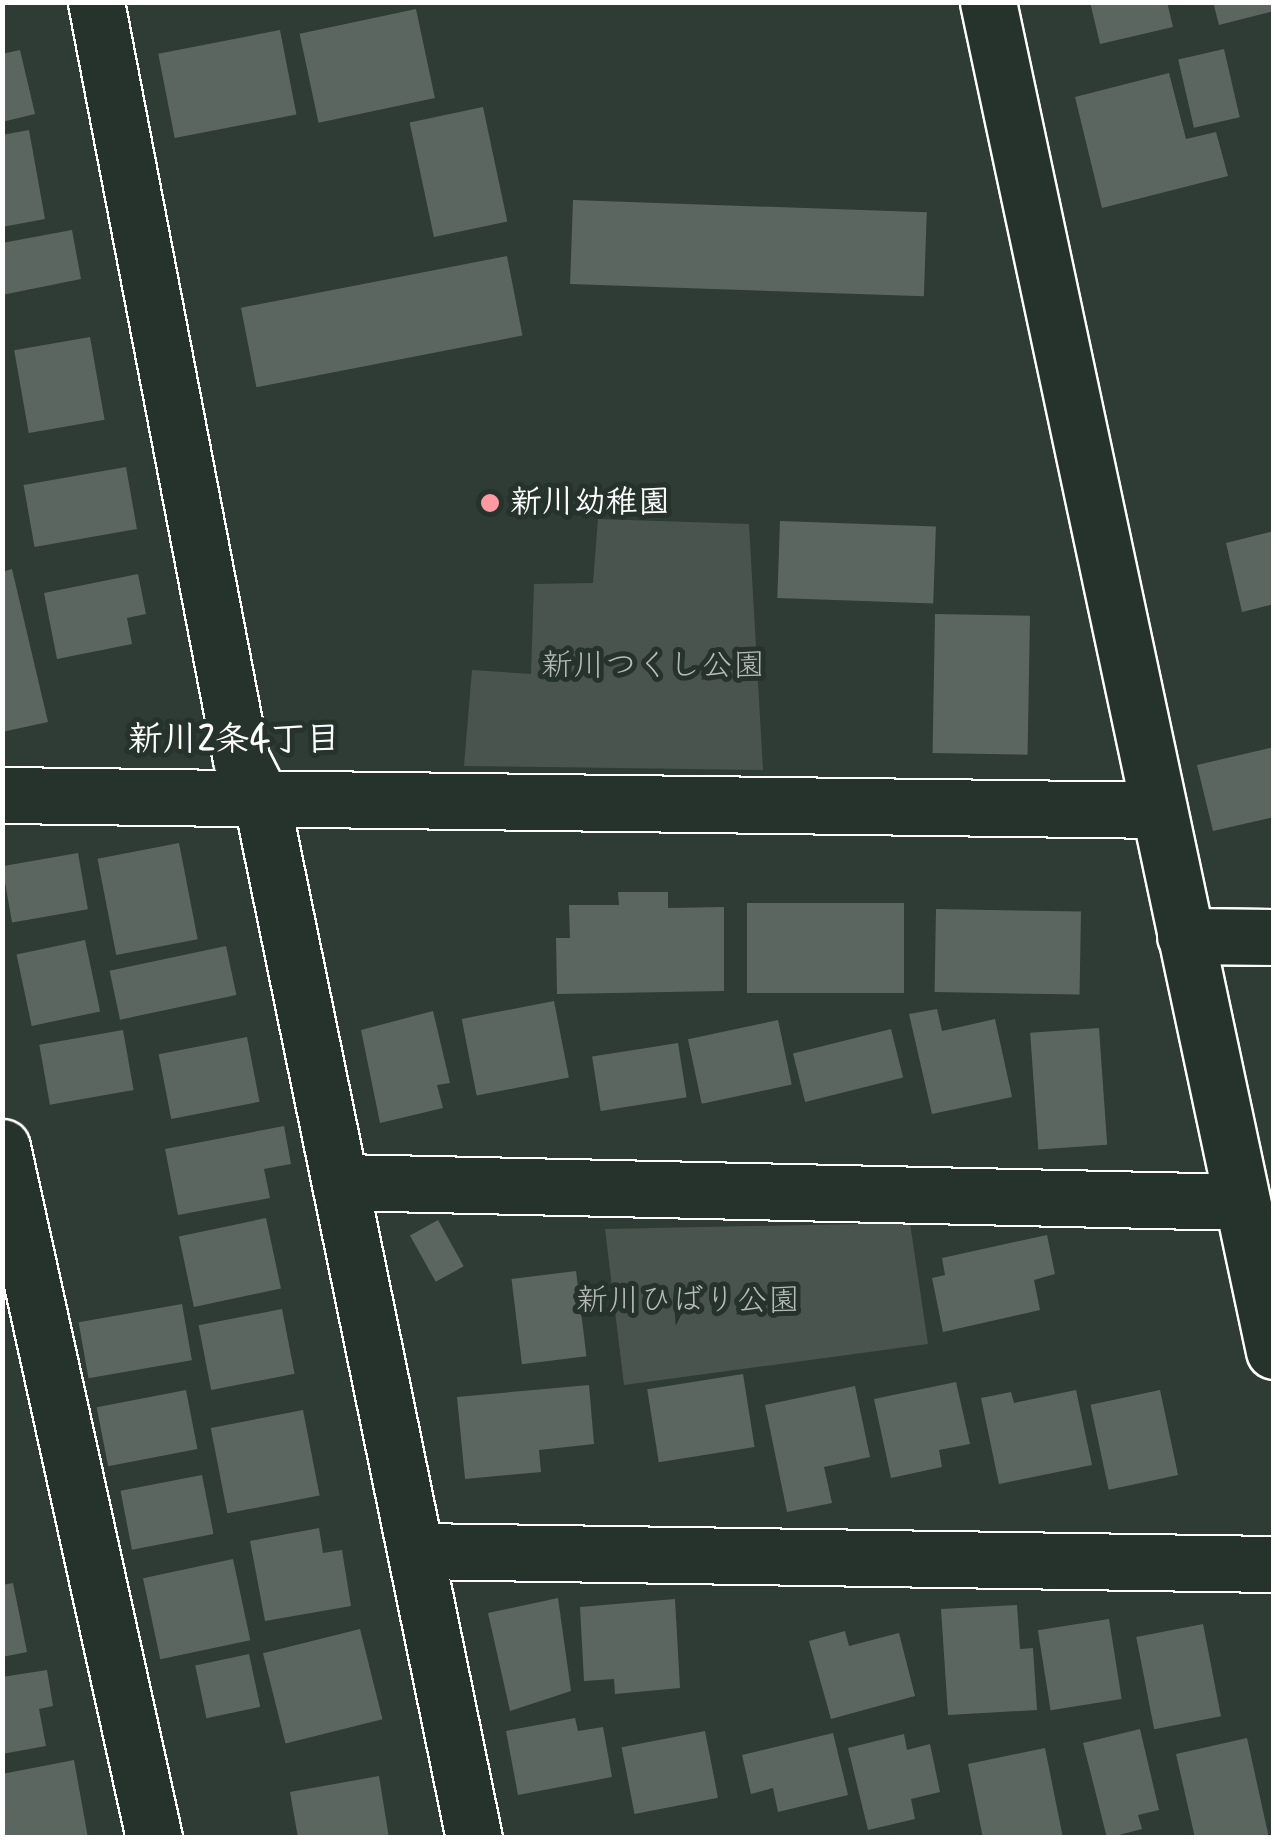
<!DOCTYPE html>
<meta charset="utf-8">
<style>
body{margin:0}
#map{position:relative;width:1276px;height:1840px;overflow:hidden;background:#2f3b35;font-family:Mynerve,"Klee One",sans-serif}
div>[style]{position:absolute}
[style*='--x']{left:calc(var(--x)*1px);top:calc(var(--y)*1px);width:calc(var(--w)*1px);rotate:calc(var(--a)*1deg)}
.green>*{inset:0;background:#4a544f}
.building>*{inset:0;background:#5b6661;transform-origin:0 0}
.roads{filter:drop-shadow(2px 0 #fff) drop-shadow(-2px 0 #fff) drop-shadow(0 2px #fff) drop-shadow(0 -2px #fff)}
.street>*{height:55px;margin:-27.5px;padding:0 27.5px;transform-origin:27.5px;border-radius:27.5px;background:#26332d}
.dots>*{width:28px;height:28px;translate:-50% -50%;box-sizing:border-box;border:5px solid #26332d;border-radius:50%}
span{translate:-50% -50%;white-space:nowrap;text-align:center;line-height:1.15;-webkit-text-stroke:10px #26332d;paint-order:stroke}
.poi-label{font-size:32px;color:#fff;font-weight:700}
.left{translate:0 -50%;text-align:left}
.park-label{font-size:32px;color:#b7bbb9}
.neighbourhood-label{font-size:35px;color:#fff;font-weight:700}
.frame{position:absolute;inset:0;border:5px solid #fff;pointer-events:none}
</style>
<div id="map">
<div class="green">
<i style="clip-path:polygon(598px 519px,749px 524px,763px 770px,464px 766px,472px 670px,531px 674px,534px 584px,593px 583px)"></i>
<i style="clip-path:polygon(910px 1223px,928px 1344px,624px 1385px,605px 1229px)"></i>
</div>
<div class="building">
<i style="clip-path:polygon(1090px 2px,1167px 2px,1173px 27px,1100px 44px)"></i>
<i style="clip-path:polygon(1213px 2px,1274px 2px,1274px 11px,1219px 25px)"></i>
<i style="left:416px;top:9px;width:91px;height:119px;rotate:78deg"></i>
<i style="left:280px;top:30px;width:86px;height:124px;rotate:79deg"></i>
<i style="left:1224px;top:49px;width:70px;height:47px;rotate:77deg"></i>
<i style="clip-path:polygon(20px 50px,35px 114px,2px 122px,2px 54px)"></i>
<i style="clip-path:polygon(1169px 73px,1186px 139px,1216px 132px,1228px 176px,1102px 208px,1075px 97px)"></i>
<i style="left:483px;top:107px;width:117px;height:75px;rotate:78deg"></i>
<i style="clip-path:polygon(29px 130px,45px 219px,2px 227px,2px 135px)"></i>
<i style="left:573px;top:200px;width:354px;height:84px;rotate:2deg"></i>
<i style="clip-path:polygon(72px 230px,81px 279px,2px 295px,2px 243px)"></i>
<i style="left:507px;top:256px;width:81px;height:271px;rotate:79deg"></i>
<i style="left:90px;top:337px;width:84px;height:77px;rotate:80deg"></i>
<i style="left:126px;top:467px;width:63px;height:104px;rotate:80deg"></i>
<i style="left:780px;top:521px;width:156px;height:77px;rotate:2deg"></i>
<i style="clip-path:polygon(1274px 531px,1274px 604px,1242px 612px,1226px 543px)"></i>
<i style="clip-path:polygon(12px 569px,48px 722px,2px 732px,2px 572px)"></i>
<i style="clip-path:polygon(138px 574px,146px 614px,127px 618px,132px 644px,57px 659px,44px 593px)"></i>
<i style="left:935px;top:614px;width:95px;height:139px;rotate:1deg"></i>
<i style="clip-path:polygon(1274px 747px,1274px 817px,1213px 831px,1197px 765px)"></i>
<i style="left:179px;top:843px;width:98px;height:83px;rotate:79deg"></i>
<i style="left:78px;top:853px;width:57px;height:77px;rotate:80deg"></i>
<i style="clip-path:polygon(618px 892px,668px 892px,668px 908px,724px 907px,724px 991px,557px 994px,556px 938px,570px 938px,569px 905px,619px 905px)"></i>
<i style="left:747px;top:903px;width:157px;height:90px"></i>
<i style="left:936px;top:909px;width:145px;height:83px;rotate:1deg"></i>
<i style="left:85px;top:940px;width:73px;height:70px;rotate:78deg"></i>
<i style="left:226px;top:946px;width:50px;height:119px;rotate:78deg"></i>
<i style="left:554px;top:1001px;width:78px;height:94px;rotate:79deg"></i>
<i style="clip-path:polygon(937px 1009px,942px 1031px,995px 1019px,1012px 1097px,932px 1114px,909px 1014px)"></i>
<i style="clip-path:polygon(433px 1011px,450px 1083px,437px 1085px,443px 1108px,380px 1123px,361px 1030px)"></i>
<i style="left:778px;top:1020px;width:66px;height:92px;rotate:78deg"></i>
<i style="left:1099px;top:1028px;width:117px;height:69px;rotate:86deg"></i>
<i style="left:891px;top:1029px;width:50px;height:101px;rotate:76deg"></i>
<i style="left:123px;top:1030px;width:61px;height:85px;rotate:80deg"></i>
<i style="left:247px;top:1037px;width:66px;height:90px;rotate:79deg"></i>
<i style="left:678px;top:1043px;width:55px;height:87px;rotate:81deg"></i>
<i style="clip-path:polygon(284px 1126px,291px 1164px,264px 1169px,270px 1198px,178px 1215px,165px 1149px)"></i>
<i style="left:266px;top:1218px;width:72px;height:89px;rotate:78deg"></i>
<i style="left:438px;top:1220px;width:53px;height:32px;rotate:61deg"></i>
<i style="clip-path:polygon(1047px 1235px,1055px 1274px,1034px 1280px,1040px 1310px,943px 1332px,932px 1278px,945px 1275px,942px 1258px)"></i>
<i style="left:576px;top:1271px;width:86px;height:65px;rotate:83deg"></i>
<i style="left:182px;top:1304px;width:57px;height:105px;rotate:80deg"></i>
<i style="left:282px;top:1309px;width:66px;height:85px;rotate:79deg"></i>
<i style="left:743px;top:1374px;width:74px;height:97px;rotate:81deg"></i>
<i style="clip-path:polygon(956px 1382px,970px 1444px,939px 1450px,942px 1467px,891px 1478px,874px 1399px)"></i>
<i style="clip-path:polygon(589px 1385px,594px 1444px,539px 1450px,541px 1472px,465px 1479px,457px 1397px)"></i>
<i style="clip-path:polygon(855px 1386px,870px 1457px,824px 1467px,832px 1503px,787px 1512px,765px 1405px)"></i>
<i style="left:186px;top:1390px;width:60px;height:91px;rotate:79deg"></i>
<i style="clip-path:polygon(1076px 1390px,1092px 1465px,999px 1484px,981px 1398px,1011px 1392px,1014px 1403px)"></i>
<i style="left:1160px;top:1390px;width:87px;height:71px;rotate:78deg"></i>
<i style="left:303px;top:1410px;width:87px;height:94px;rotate:79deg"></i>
<i style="left:202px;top:1475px;width:60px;height:83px;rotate:79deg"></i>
<i style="clip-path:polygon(319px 1528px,323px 1553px,342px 1550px,351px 1606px,265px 1621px,250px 1541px)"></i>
<i style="left:233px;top:1559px;width:83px;height:92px;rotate:78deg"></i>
<i style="clip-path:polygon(13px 1583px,27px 1652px,2px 1657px,2px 1585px)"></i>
<i style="clip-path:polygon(558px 1598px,571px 1691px,510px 1711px,488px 1613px)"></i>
<i style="clip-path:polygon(675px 1599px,680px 1688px,615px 1694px,614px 1679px,584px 1681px,580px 1607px)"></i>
<i style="clip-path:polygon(1017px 1605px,1020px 1649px,1033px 1648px,1037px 1710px,948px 1715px,941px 1609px)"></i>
<i style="left:1109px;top:1619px;width:81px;height:72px;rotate:81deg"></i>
<i style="left:1203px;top:1624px;width:94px;height:68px;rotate:79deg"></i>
<i style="left:360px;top:1629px;width:93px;height:100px;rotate:76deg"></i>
<i style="clip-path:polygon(845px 1631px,849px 1646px,899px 1633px,915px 1696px,831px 1719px,809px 1641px)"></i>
<i style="left:249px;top:1654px;width:54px;height:55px;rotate:78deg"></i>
<i style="clip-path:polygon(47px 1670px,53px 1706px,39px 1709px,46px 1746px,2px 1754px,2px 1677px)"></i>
<i style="clip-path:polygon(575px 1718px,578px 1731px,603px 1727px,612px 1777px,518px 1795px,506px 1731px)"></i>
<i style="clip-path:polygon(1140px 1729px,1159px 1810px,1138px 1815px,1142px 1829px,1107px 1838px,1083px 1743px)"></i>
<i style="left:705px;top:1731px;width:68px;height:85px;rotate:79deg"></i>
<i style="clip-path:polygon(833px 1733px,848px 1795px,778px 1812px,773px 1788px,751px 1794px,742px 1755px)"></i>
<i style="clip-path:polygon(904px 1734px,907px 1750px,930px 1744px,940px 1792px,911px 1799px,915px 1819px,868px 1830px,848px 1748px)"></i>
<i style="clip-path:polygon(1247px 1738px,1269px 1838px,1195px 1838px,1176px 1754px)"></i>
<i style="clip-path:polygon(1045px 1748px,1063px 1838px,983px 1838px,968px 1764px)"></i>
<i style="clip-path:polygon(74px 1760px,88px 1838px,4px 1838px,2px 1774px)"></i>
<i style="clip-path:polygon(379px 1776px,389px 1838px,298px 1838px,290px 1792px)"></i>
</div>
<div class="roads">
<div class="street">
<i style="--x:96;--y:2;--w:771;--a:79.16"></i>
<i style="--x:241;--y:759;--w:44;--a:62.9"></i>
<i style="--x:261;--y:798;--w:1062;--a:78.43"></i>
<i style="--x:988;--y:2;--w:1379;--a:78.03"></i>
<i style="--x:2;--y:795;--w:1157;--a:0.74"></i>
<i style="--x:1185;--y:936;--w:89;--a:0.6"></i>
<i style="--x:2;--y:1147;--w:708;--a:77.59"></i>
<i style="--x:341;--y:1182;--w:901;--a:1.27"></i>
<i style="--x:417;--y:1551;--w:857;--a:0.87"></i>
</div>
</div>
<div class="dots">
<i style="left:490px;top:503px;background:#ff9aa2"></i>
</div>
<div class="poi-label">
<span class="left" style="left:510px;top:503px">新川幼稚園</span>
</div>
<div class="park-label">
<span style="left:653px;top:666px">新川つくし公園</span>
<span style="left:688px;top:1301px">新川ひばり公園</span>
</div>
<div class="neighbourhood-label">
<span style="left:234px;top:740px">新川2条4丁目</span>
</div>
<div class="frame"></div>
</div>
